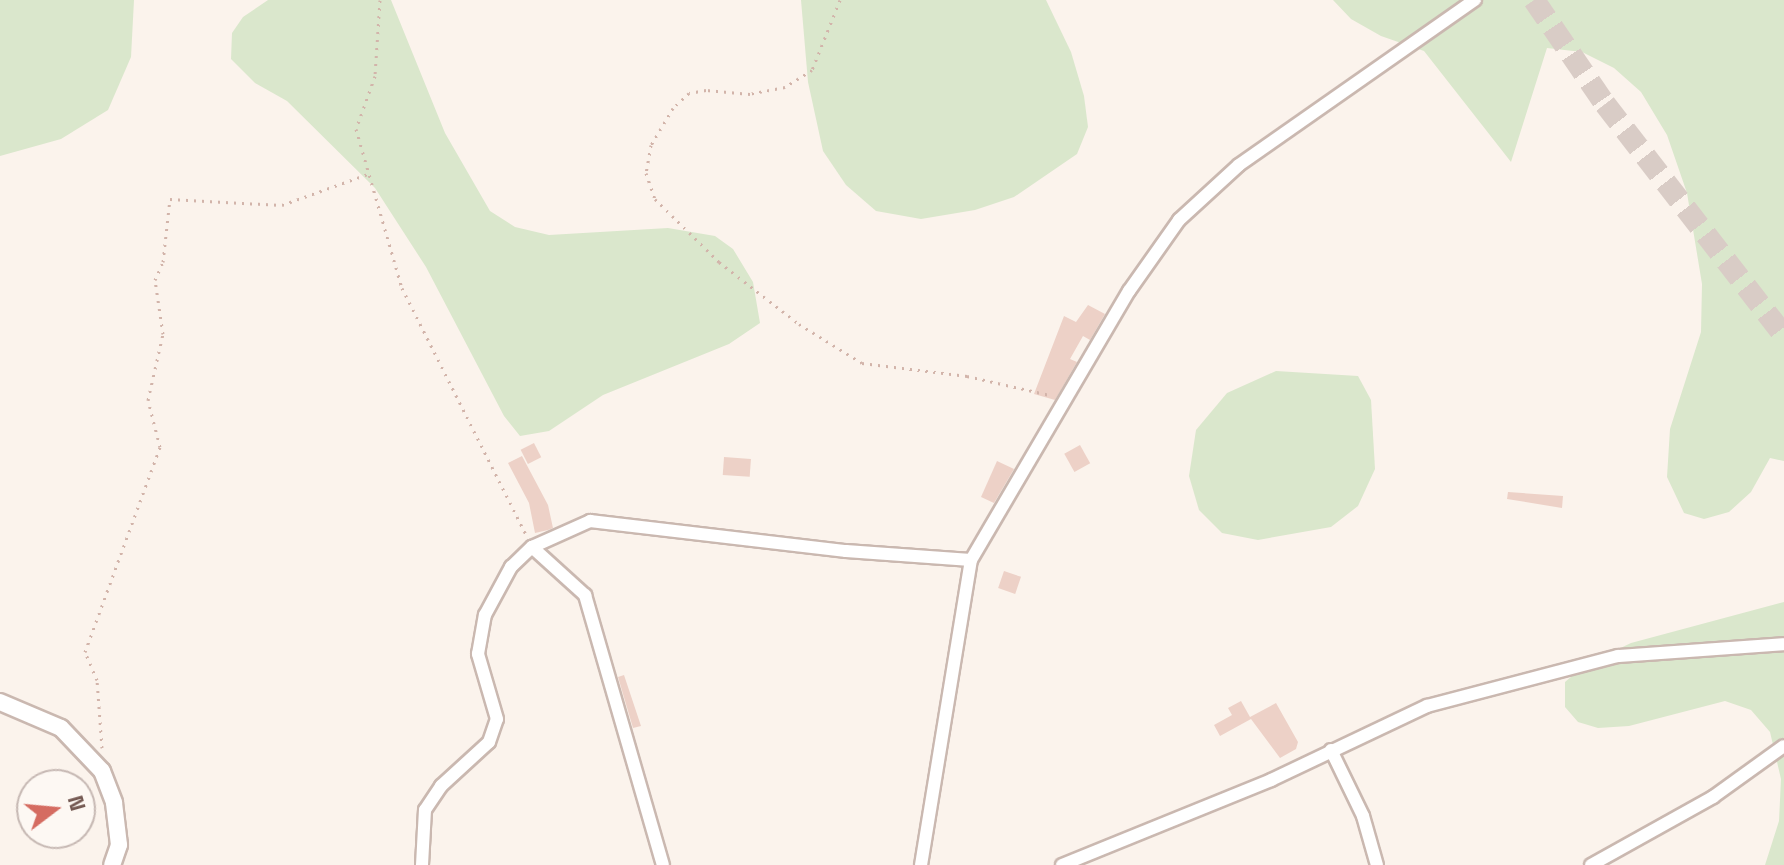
<!DOCTYPE html>
<style>
body{margin:0}
#map{position:relative;width:1784px;height:865px;overflow:hidden;background:#fbf3ec;font-family:"Space Grotesk",sans-serif}
div>[style]{position:absolute}
[style*='--x']{left:calc(var(--x)*1px);top:calc(var(--y)*1px);width:calc(var(--w)*1px);rotate:calc(var(--a)*1deg)}
.green>*{inset:0;background:#dae7cc}
.building>*{inset:0;background:#edd1c7;transform-origin:0 0}
.motorway-tunnel>*{height:22px;margin-top:-11px;transform-origin:0;background:repeating-linear-gradient(90deg,#d9ccc6 0 22px,transparent 0 33px)}
.path>*{height:3px;margin-top:-1.5px;transform-origin:0;background:repeating-linear-gradient(90deg,#d2b4aa 0 2px,transparent 0 8px)}
.roads{filter:drop-shadow(2px 0 #cab8b0) drop-shadow(-2px 0 #cab8b0) drop-shadow(0 2px #cab8b0) drop-shadow(0 -2px #cab8b0)}
.minor>*{height:12px;margin:-6px;padding:0 6px;transform-origin:6px;border-radius:6px;background:#fff}
.tertiary>*{height:16px;margin:-8px;padding:0 8px;transform-origin:8px;border-radius:8px;background:#fff}
span{translate:-50% -50%;white-space:nowrap;text-align:center;line-height:1.15;-webkit-text-stroke:6px #fdf8f3;paint-order:stroke}
.north{position:absolute;left:16px;top:769px;width:80px;height:80px;box-sizing:border-box;background:#fdf8f3;border:2px solid #c6b8b3;border-radius:50%;rotate:74deg;font-size:22px;font-weight:700;line-height:32px;text-align:center;color:#745952}
.north::after{content:'';display:block;margin:auto;width:28px;height:36px;background:#d56c61;clip-path:polygon(50% 0,100% 100%,50% 72%,0 100%)}
</style>
<div id="map">
<div class="green">
<i style="clip-path:polygon(0 0,134px 0,131px 57px,108px 110px,61px 139px,0 156px)"></i>
<i style="clip-path:polygon(268px 0,391px 0,445px 133px,490px 211px,515px 227px,549px 235px,668px 228px,715px 236px,733px 249px,753px 282px,760px 323px,729px 344px,603px 395px,549px 431px,520px 436px,504px 416px,426px 267px,375px 188px,287px 101px,255px 83px,231px 59px,232px 33px,243px 17px)"></i>
<i style="clip-path:polygon(801px 0,1046px 0,1071px 52px,1084px 96px,1088px 127px,1077px 154px,1014px 197px,975px 210px,921px 219px,876px 211px,846px 185px,823px 151px,808px 82px)"></i>
<i style="clip-path:polygon(1333px 0,1784px 0,1784px 461px,1770px 458px,1751px 492px,1729px 512px,1704px 519px,1684px 513px,1667px 477px,1670px 429px,1701px 332px,1702px 284px,1687px 193px,1667px 135px,1641px 92px,1614px 68px,1582px 52px,1547px 48px,1511px 162px,1424px 51px,1381px 36px,1351px 19px)"></i>
<i style="clip-path:polygon(1276px 371px,1358px 376px,1371px 400px,1375px 469px,1358px 506px,1331px 527px,1258px 540px,1222px 533px,1199px 510px,1189px 476px,1196px 430px,1227px 393px)"></i>
<i style="clip-path:polygon(1784px 602px,1784px 865px,1765px 865px,1779px 821px,1781px 779px,1770px 732px,1751px 710px,1725px 701px,1629px 726px,1598px 728px,1578px 722px,1565px 707px,1565px 682px,1585px 665px,1631px 643px)"></i>
</div>
<div class="building">
<i style="clip-path:polygon(1088px 305px,1105px 314px,1090px 340px,1083px 336px,1070px 359px,1077px 362px,1055px 400px,1034px 394px,1064px 316px,1076px 322px)"></i>
<i style="left:534px;top:443px;width:16px;height:15px;rotate:63deg"></i>
<i style="left:1080px;top:445px;width:21px;height:18px;rotate:61deg"></i>
<i style="clip-path:polygon(522px 456px,548px 505px,553px 528px,548px 530px,535px 533px,529px 503px,508px 463px)"></i>
<i style="left:724px;top:457px;width:27px;height:18px;rotate:4deg"></i>
<i style="clip-path:polygon(997px 461px,1014px 469px,994px 503px,981px 497px)"></i>
<i style="clip-path:polygon(1508px 492px,1563px 496px,1562px 508px,1507px 499px)"></i>
<i style="left:1004px;top:571px;width:18px;height:18px;rotate:19deg"></i>
<i style="clip-path:polygon(624px 675px,641px 726px,633px 728px,618px 677px)"></i>
<i style="clip-path:polygon(1241px 701px,1250px 717px,1276px 703px,1298px 742px,1296px 749px,1280px 758px,1251px 719px,1220px 736px,1214px 725px,1232px 715px,1228px 708px)"></i>
</div>
<div class="motorway-tunnel">
<i style="--x:1534;--y:0;--w:126;--a:55.7"></i>
<i style="--x:1605;--y:104;--w:293;--a:52.3"></i>
</div>
<div class="path">
<i style="--x:380;--y:0;--w:76;--a:93.8"></i>
<i style="--x:375;--y:76;--w:56;--a:109.7"></i>
<i style="--x:356;--y:129;--w:166;--a:73.9"></i>
<i style="--x:402;--y:288;--w:278;--a:63.3"></i>
<i style="--x:840;--y:0;--w:75;--a:111.8"></i>
<i style="--x:812;--y:70;--w:32;--a:148"></i>
<i style="--x:785;--y:87;--w:36;--a:169"></i>
<i style="--x:750;--y:94;--w:44;--a:-174.8"></i>
<i style="--x:706;--y:90;--w:17;--a:170"></i>
<i style="--x:689;--y:93;--w:22;--a:137"></i>
<i style="--x:673;--y:108;--w:43;--a:120.7"></i>
<i style="--x:651;--y:145;--w:28;--a:100"></i>
<i style="--x:646;--y:173;--w:28;--a:71"></i>
<i style="--x:655;--y:199;--w:90;--a:44.5"></i>
<i style="--x:719;--y:262;--w:101;--a:37.8"></i>
<i style="--x:799;--y:324;--w:74;--a:31.8"></i>
<i style="--x:862;--y:363;--w:106;--a:7.1"></i>
<i style="--x:967;--y:376;--w:85;--a:12.9"></i>
<i style="--x:102;--y:748;--w:68;--a:-94.2"></i>
<i style="--x:97;--y:680;--w:30;--a:-113"></i>
<i style="--x:85;--y:652;--w:218;--a:-69.9"></i>
<i style="--x:160;--y:447;--w:49;--a:-104.3"></i>
<i style="--x:148;--y:400;--w:68;--a:-77.2"></i>
<i style="--x:163;--y:334;--w:55;--a:-98.4"></i>
<i style="--x:155;--y:280;--w:20;--a:-66"></i>
<i style="--x:163;--y:262;--w:63;--a:-83.7"></i>
<i style="--x:170;--y:199;--w:112;--a:3.1"></i>
<i style="--x:282;--y:205;--w:91;--a:-19.8"></i>
</div>
<div class="roads">
<div class="minor">
<i style="--x:532;--y:547;--w:72;--a:42.2"></i>
<i style="--x:585;--y:595;--w:281;--a:73.9"></i>
<i style="--x:1331;--y:750;--w:73;--a:64.1"></i>
<i style="--x:1363;--y:816;--w:51;--a:74.1"></i>
<i style="--x:422;--y:865;--w:55;--a:-86.9"></i>
<i style="--x:425;--y:810;--w:29;--a:-56"></i>
<i style="--x:441;--y:786;--w:65;--a:-42.5"></i>
<i style="--x:489;--y:742;--w:24;--a:-71"></i>
<i style="--x:497;--y:719;--w:68;--a:-106.3"></i>
<i style="--x:478;--y:654;--w:40;--a:-80"></i>
<i style="--x:485;--y:615;--w:55;--a:-61.6"></i>
<i style="--x:511;--y:567;--w:29;--a:-44"></i>
<i style="--x:532;--y:547;--w:64;--a:-24.1"></i>
<i style="--x:590;--y:521;--w:258;--a:6.7"></i>
<i style="--x:846;--y:551;--w:125;--a:4.1"></i>
<i style="--x:921;--y:865;--w:309;--a:-80.7"></i>
<i style="--x:971;--y:560;--w:312;--a:-59.6"></i>
<i style="--x:1129;--y:291;--w:87;--a:-54.8"></i>
<i style="--x:1179;--y:220;--w:81;--a:-42.5"></i>
<i style="--x:1239;--y:165;--w:288;--a:-35"></i>
<i style="--x:1062;--y:865;--w:226;--a:-22.1"></i>
<i style="--x:1271;--y:780;--w:173;--a:-25.4"></i>
<i style="--x:1427;--y:706;--w:197;--a:-14.7"></i>
<i style="--x:1618;--y:656;--w:166;--a:-4.1"></i>
<i style="--x:1591;--y:865;--w:140;--a:-29.1"></i>
<i style="--x:1713;--y:797;--w:87;--a:-35.7"></i>
</div>
<div class="tertiary">
<i style="--x:0;--y:702;--w:66;--a:23.1"></i>
<i style="--x:61;--y:728;--w:59;--a:46.4"></i>
<i style="--x:102;--y:771;--w:34;--a:69"></i>
<i style="--x:114;--y:803;--w:42;--a:83.2"></i>
<i style="--x:119;--y:845;--w:21;--a:109"></i>
</div>
</div>
<div class="north">N</div>
</div>
